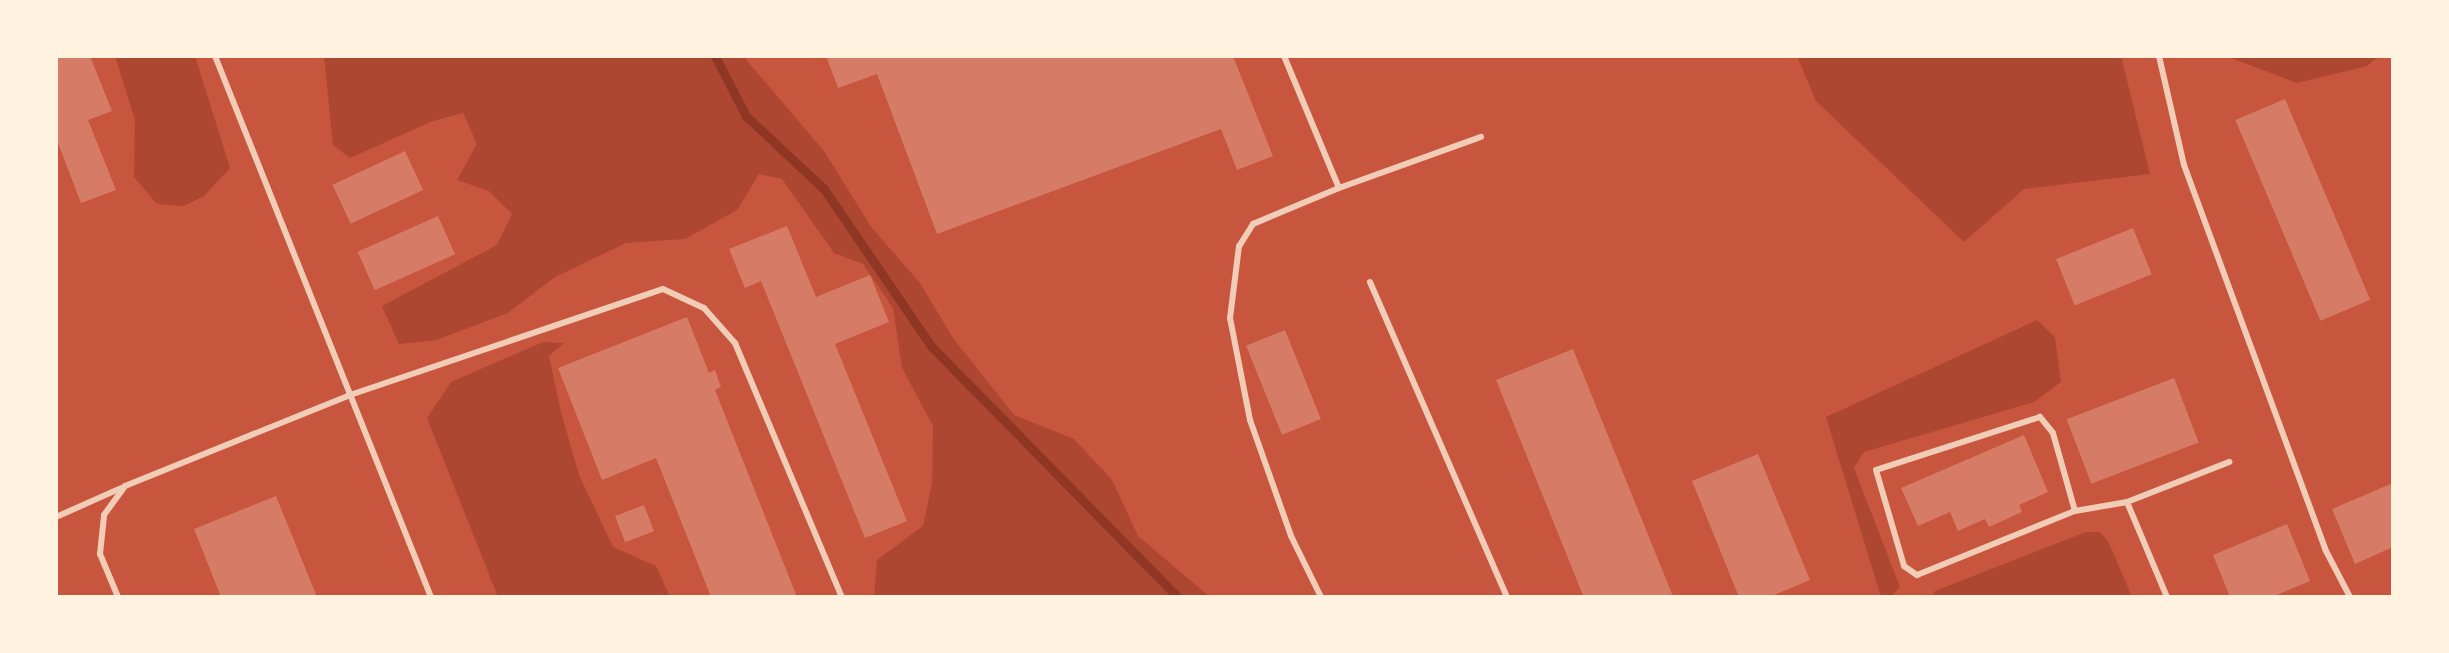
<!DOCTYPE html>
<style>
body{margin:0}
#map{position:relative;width:2449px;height:653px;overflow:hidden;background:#c8553d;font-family:"DejaVu Sans",sans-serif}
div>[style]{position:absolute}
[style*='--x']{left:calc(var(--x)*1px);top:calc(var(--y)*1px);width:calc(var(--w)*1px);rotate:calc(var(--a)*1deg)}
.green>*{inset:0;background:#ae4732}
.stream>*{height:9px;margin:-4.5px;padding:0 4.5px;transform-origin:4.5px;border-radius:4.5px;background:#8f3625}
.building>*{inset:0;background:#d67c66;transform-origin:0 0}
.service>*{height:6px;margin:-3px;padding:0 3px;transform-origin:3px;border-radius:3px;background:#f1ccb7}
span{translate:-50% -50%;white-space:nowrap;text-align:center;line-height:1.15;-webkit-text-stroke:8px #fff3e0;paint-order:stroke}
.frame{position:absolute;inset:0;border:58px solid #fff3e0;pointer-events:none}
</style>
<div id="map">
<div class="green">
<i style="clip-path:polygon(115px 56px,195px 56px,230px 168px,204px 196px,184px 206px,157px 204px,134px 177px,135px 120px)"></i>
<i style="clip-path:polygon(324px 56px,743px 56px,824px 151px,872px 228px,920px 283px,953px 338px,1014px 415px,1074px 439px,1112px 480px,1138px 536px,1210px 597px,874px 597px,877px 560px,923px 526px,932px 484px,933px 426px,902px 368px,893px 308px,863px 264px,834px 253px,782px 179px,759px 174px,737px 210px,685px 239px,626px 243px,555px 277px,508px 313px,436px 340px,399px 344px,382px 306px,497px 245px,512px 214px,489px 191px,457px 180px,477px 144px,463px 113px,433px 121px,350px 158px,333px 145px)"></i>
<i style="clip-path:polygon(1797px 56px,2121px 56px,2150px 174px,2024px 189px,1964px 242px,1816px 101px)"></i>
<i style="clip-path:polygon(2226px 56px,2379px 56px,2367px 66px,2297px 83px)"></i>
<i style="clip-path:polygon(2037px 320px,2055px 337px,2061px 382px,2034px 402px,1864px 452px,1854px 468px,1900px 587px,1891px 597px,1881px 597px,1826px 417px)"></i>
<i style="clip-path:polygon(543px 342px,564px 343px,549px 356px,561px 412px,579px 475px,613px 547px,656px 566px,670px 597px,498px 597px,427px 418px,451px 382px)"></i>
<i style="clip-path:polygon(2086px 532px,2100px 532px,2108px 541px,2132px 597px,1932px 597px,1935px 591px)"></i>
</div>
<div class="stream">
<i style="--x:715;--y:56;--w:68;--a:62.7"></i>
<i style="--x:746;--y:116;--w:107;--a:43.1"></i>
<i style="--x:824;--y:189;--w:190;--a:55.7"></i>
<i style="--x:931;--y:346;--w:352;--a:45.5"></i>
</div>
<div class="building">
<i style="clip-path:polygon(56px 56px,90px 56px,112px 111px,88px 120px,116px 190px,81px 203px,56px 138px)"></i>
<i style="clip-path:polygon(826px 56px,1233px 56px,1273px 156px,1237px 170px,1221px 129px,937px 234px,877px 74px,838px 88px)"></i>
<i style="left:2285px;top:99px;width:218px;height:54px;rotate:67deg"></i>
<i style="left:405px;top:151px;width:43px;height:80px;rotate:65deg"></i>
<i style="left:438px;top:216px;width:42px;height:88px;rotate:66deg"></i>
<i style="clip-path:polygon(787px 226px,816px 297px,870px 275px,889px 322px,835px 344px,907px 521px,865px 538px,761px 281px,745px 288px,729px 249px)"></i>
<i style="left:2133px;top:228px;width:50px;height:83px;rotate:68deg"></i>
<i style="clip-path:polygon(687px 317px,709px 373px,715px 370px,721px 387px,715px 390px,797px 597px,711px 597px,656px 458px,602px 480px,558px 368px)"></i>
<i style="left:1285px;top:330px;width:96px;height:42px;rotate:68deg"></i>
<i style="left:1573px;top:349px;width:268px;height:83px;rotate:68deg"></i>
<i style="left:2174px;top:378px;width:69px;height:115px;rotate:69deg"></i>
<i style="clip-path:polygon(2024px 435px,2048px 492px,2019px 505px,2022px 512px,1989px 527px,1985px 519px,1958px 531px,1950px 512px,1918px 526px,1901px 488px)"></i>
<i style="clip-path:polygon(1758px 454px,1810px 580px,1769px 597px,1739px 597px,1692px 481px)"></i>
<i style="clip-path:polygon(2393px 483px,2393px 547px,2355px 564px,2332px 509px)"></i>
<i style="clip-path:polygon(276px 496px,317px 597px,221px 597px,194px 529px)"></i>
<i style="left:644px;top:505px;width:28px;height:31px;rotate:69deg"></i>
<i style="clip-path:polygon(2287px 524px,2310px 581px,2272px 597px,2230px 597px,2213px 555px)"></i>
</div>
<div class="service">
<i style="--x:215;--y:56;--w:583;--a:68.24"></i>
<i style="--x:1284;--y:56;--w:143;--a:67.4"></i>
<i style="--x:1339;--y:188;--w:93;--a:157.3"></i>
<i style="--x:1253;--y:224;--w:26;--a:122"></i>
<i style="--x:1239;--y:246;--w:73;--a:97.1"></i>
<i style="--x:1230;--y:318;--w:104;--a:78.9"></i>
<i style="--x:1250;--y:420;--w:123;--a:70.5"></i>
<i style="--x:1291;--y:536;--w:68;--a:63.8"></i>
<i style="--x:2159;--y:56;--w:112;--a:77.1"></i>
<i style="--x:2184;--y:165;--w:409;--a:69.8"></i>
<i style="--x:2325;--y:549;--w:54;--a:62.5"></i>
<i style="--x:1339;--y:188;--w:151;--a:-19.8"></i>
<i style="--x:1370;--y:282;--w:344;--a:66.5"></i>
<i style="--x:2127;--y:502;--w:103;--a:67.2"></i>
<i style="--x:2075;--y:511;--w:81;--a:-105.8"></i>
<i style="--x:2053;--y:433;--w:21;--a:-129"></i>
<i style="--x:2040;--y:417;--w:172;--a:162.1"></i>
<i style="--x:1876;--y:470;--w:100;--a:73.7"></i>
<i style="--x:1904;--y:566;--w:16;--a:35"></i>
<i style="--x:1917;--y:575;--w:170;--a:-22.1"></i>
<i style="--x:2075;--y:511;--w:53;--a:-9.8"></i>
<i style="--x:2127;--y:502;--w:110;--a:-21.4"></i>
<i style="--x:56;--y:517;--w:71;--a:-24"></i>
<i style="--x:118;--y:597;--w:47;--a:-112.7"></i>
<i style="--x:100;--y:554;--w:39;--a:-84"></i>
<i style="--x:104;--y:515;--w:36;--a:-54"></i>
<i style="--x:125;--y:486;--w:243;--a:-22"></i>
<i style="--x:350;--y:395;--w:330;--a:-18.7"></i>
<i style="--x:663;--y:289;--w:45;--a:24.9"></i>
<i style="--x:704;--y:308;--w:47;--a:48.5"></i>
<i style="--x:735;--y:343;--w:276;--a:67.2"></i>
</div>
<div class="frame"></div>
</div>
